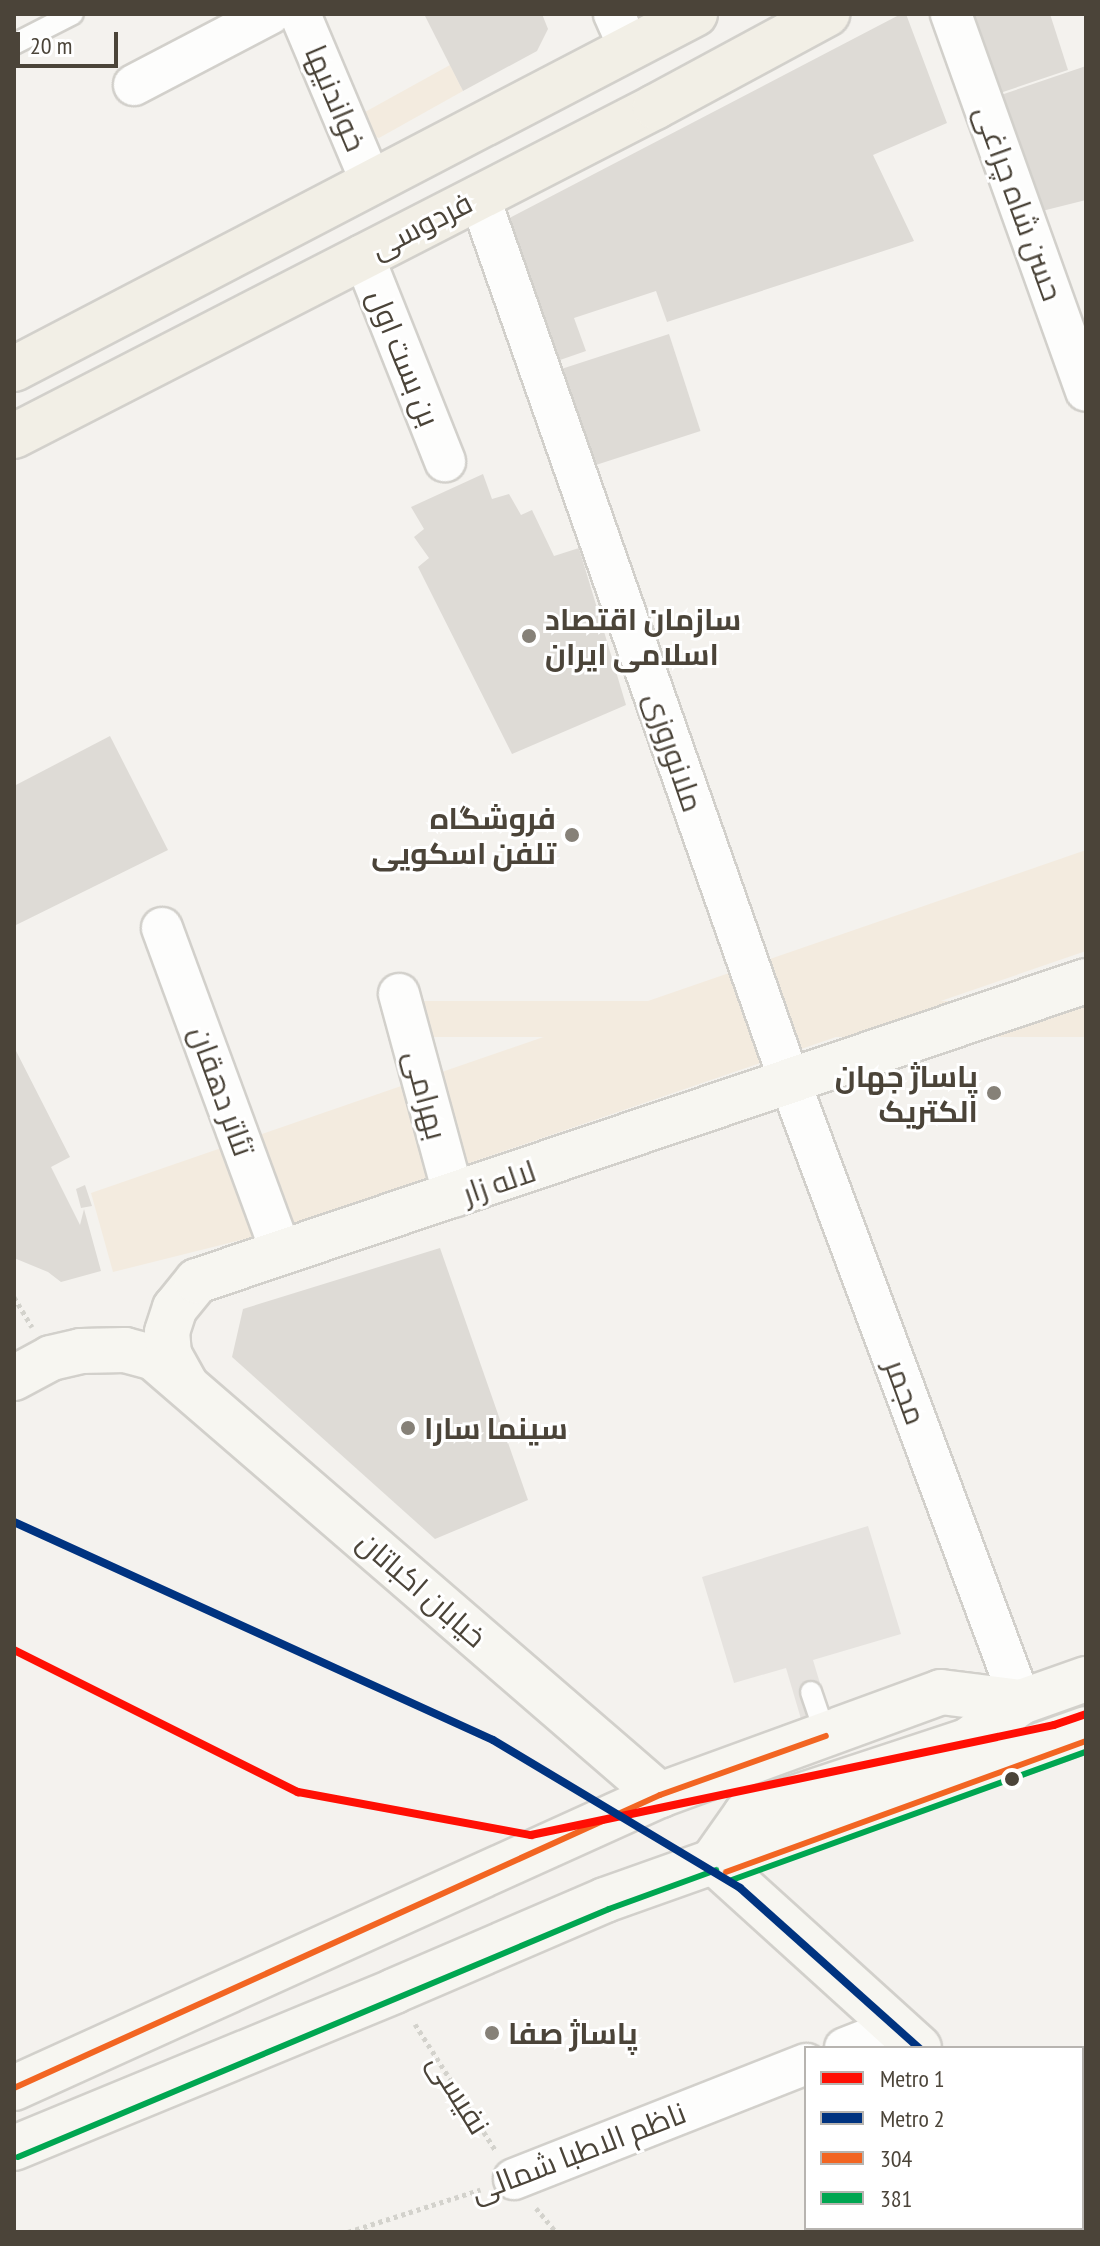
<!DOCTYPE html>
<meta charset="utf-8">
<style>
body{margin:0}
#map{position:relative;width:1100px;height:2246px;overflow:hidden;background:#f4f2ee;font-family:"PT Sans Narrow",Cairo,sans-serif}
div>[style]{position:absolute}
[style*='--x']{left:calc(var(--x)*1px);top:calc(var(--y)*1px);width:calc(var(--w)*1px);rotate:calc(var(--a)*1deg)}
.commercial>*{inset:0;background:#f3ebdf;transform-origin:0 0}
.parking>*{inset:0;background:#e6e3df}
.building>*{inset:0;background:#dedbd6;transform-origin:0 0}
.path>*{height:5px;margin-top:-2.5px;transform-origin:0;background:repeating-linear-gradient(90deg,#d3d2cc 0 4px,transparent 0 8px)}
.roads{filter:drop-shadow(2px 0 #d2d0cb) drop-shadow(-2px 0 #d2d0cb) drop-shadow(0 2px #d2d0cb) drop-shadow(0 -2px #d2d0cb)}
.lane>*{height:20px;margin:-10px;padding:0 10px;transform-origin:10px;border-radius:10px;background:#fdfdfc}
.street>*{height:40px;margin:-20px;padding:0 20px;transform-origin:20px;border-radius:20px;background:#fdfdfc}
.secondary>*{height:44px;margin:-22px;padding:0 22px;transform-origin:22px;border-radius:22px;background:#f7f6f1}
.primary>*{height:44px;margin:-22px;padding:0 22px;transform-origin:22px;border-radius:22px;background:#f2efe6}
.bus-1>*{height:6px;margin:-3px;padding:0 3px;transform-origin:3px;border-radius:3px;background:#f26522}
.bus-2>*{height:6px;margin:-3px;padding:0 3px;transform-origin:3px;border-radius:3px;background:#00a651}
.metro-1>*{height:8px;margin:-4px;padding:0 4px;transform-origin:4px;border-radius:4px;background:#ff0f04}
.metro-2>*{height:8px;margin:-4px;padding:0 4px;transform-origin:4px;border-radius:4px;background:#003380}
.dots>*{width:22px;height:22px;translate:-50% -50%;box-sizing:border-box;border:4px solid #fff;border-radius:50%}
span{translate:-50% -50%;white-space:nowrap;text-align:center;line-height:1.15;-webkit-text-stroke:6px #fff;paint-order:stroke}
.street-label{font-size:30px;color:#4b4439}
.poi-label{font-size:30px;color:#4b4439;font-weight:700}
.left{translate:0 -50%;text-align:left}
.right{translate:-100% -50%;text-align:right}
.frame{position:absolute;inset:0;border:16px solid #4b4439;pointer-events:none}
.legend{position:absolute;left:804px;top:2046px;width:280px;height:184px;box-sizing:border-box;background:#fff;border:2px solid #b7b4b0;margin:0;padding:10px 14px;list-style:none;font-size:24px;color:#4b4439}
.legend li{display:flex;align-items:center;gap:16px;height:40px}
.legend b{width:40px;border:2px solid #b7b4b0}
.scale{position:absolute;left:16px;top:32px;width:102px;height:36px;box-sizing:border-box;border:4px solid #4b4439;border-top:0;padding-left:10px;font-size:24px;line-height:28px;white-space:nowrap;color:#4b4439;-webkit-text-stroke:6px #fff;paint-order:stroke}
</style>
<div id="map">
<div class="commercial">
<i style="clip-path:polygon(450px 65px,463px 91px,379px 138px,373px 136px,365px 112px)"></i>
<i style="clip-path:polygon(1086px 850px,1086px 951px,257px 1236px,113px 1272px,91px 1193px)"></i>
<i style="left:1086px;top:1001px;width:36px;height:682px;rotate:90deg"></i>
</div>
<div class="parking">
<i style="clip-path:polygon(868px 1526px,901px 1634px,813px 1660px,828px 1710px,801px 1719px,786px 1668px,734px 1683px,702px 1577px)"></i>
</div>
<div class="building">
<i style="clip-path:polygon(424px 14px,542px 14px,548px 29px,537px 51px,463px 91px)"></i>
<i style="clip-path:polygon(901px 14px,906px 14px,947px 123px,873px 155px,914px 241px,667px 322px,656px 291px,574px 318px,586px 351px,560px 360px,546px 320px,536px 324px,502px 222px)"></i>
<i style="clip-path:polygon(964px 14px,1050px 14px,1068px 70px,991px 96px)"></i>
<i style="clip-path:polygon(1086px 66px,1086px 200px,1030px 214px,992px 98px)"></i>
<i style="left:669px;top:334px;width:102px;height:131px;rotate:72deg"></i>
<i style="clip-path:polygon(483px 474px,492px 499px,509px 494px,521px 515px,532px 510px,554px 556px,579px 548px,626px 705px,512px 754px,418px 567px,429px 558px,414px 537px,424px 529px,411px 507px)"></i>
<i style="clip-path:polygon(110px 736px,168px 850px,14px 926px,14px 786px)"></i>
<i style="clip-path:polygon(14px 1047px,70px 1157px,51px 1167px,80px 1225px,84px 1209px,101px 1271px,61px 1282px,48px 1272px,14px 1258px)"></i>
<i style="clip-path:polygon(85px 1185px,92px 1206px,81px 1208px,76px 1189px)"></i>
<i style="clip-path:polygon(440px 1248px,528px 1500px,435px 1539px,232px 1357px,243px 1309px)"></i>
</div>
<div class="path">
<i style="--x:14;--y:1297;--w:35;--a:59"></i>
<i style="--x:415;--y:2024;--w:151;--a:57.5"></i>
<i style="--x:536;--y:2208;--w:31;--a:50"></i>
<i style="--x:348;--y:2232;--w:139;--a:-17.7"></i>
</div>
<div class="roads">
<div class="lane">
<i style="--x:14;--y:44;--w:66;--a:-27"></i>
<i style="--x:811;--y:1692;--w:46;--a:71.2"></i>
</div>
<div class="street">
<i style="--x:300;--y:14;--w:182;--a:67.1"></i>
<i style="--x:614;--y:14;--w:36;--a:66"></i>
<i style="--x:951;--y:14;--w:400;--a:70.3"></i>
<i style="--x:134;--y:85;--w:153;--a:-27.6"></i>
<i style="--x:479;--y:196;--w:939;--a:70.66"></i>
<i style="--x:790;--y:1082;--w:662;--a:69.57"></i>
<i style="--x:363;--y:255;--w:222;--a:68.3"></i>
<i style="--x:162;--y:928;--w:347;--a:69.8"></i>
<i style="--x:399;--y:994;--w:210;--a:74.8"></i>
<i style="--x:845;--y:2048;--w:55;--a:-21.4"></i>
<i style="--x:514;--y:2179;--w:314;--a:-21.5"></i>
<i style="--x:928;--y:2232;--w:6;--a:-45"></i>
</div>
<div class="secondary">
<i style="--x:14;--y:1378;--w:42;--a:-28.4"></i>
<i style="--x:51;--y:1358;--w:31;--a:-13"></i>
<i style="--x:81;--y:1351;--w:44;--a:-1.3"></i>
<i style="--x:125;--y:1350;--w:30;--a:15"></i>
<i style="--x:154;--y:1358;--w:669;--a:40.82"></i>
<i style="--x:185;--y:1383;--w:33;--a:-119"></i>
<i style="--x:169;--y:1354;--w:22;--a:-95"></i>
<i style="--x:167;--y:1332;--w:25;--a:-72"></i>
<i style="--x:175;--y:1308;--w:35;--a:-51"></i>
<i style="--x:197;--y:1281;--w:938;--a:-18.65"></i>
<i style="--x:713;--y:1861;--w:57;--a:-54.9"></i>
<i style="--x:746;--y:1814;--w:233;--a:-18.3"></i>
<i style="--x:967;--y:1741;--w:67;--a:-35.8"></i>
<i style="--x:713;--y:1861;--w:278;--a:42.2"></i>
<i style="--x:14;--y:2088;--w:709;--a:-24.4"></i>
<i style="--x:660;--y:1795;--w:299;--a:-20.1"></i>
<i style="--x:941;--y:1692;--w:81;--a:7.1"></i>
<i style="--x:1021;--y:1702;--w:69;--a:-19.5"></i>
<i style="--x:14;--y:2148;--w:411;--a:-22.4"></i>
<i style="--x:394;--y:1991;--w:230;--a:-23.3"></i>
<i style="--x:605;--y:1900;--w:510;--a:-19.57"></i>
<i style="--x:1082;--y:2195;--w:6;--a:45"></i>
</div>
<div class="primary">
<i style="--x:14;--y:369;--w:768;--a:-27.53"></i>
<i style="--x:14;--y:436;--w:721;--a:-27.17"></i>
<i style="--x:655;--y:107;--w:196;--a:-28.4"></i>
</div>
</div>
<div class="bus-1">
<i style="--x:726;--y:1872;--w:383;--a:-20"></i>
<i style="--x:14;--y:2088;--w:709;--a:-24.4"></i>
<i style="--x:660;--y:1795;--w:176;--a:-19.6"></i>
</div>
<div class="bus-2">
<i style="--x:729;--y:1881;--w:380;--a:-19.9"></i>
<i style="--x:18;--y:2157;--w:641;--a:-22.76"></i>
<i style="--x:609;--y:1909;--w:114;--a:-20"></i>
</div>
<div class="metro-1">
<i style="--x:14;--y:1650;--w:318;--a:26.6"></i>
<i style="--x:298;--y:1792;--w:237;--a:10.5"></i>
<i style="--x:531;--y:1835;--w:534;--a:-11.88"></i>
<i style="--x:1054;--y:1725;--w:34;--a:-19"></i>
</div>
<div class="metro-2">
<i style="--x:14;--y:1522;--w:526;--a:24.47"></i>
<i style="--x:493;--y:1740;--w:288;--a:30.9"></i>
<i style="--x:740;--y:1888;--w:240;--a:41.8"></i>
</div>
<div class="dots">
<i style="left:529px;top:636px;background:#868178"></i>
<i style="left:572px;top:835px;background:#868178"></i>
<i style="left:994px;top:1093px;background:#868178"></i>
<i style="left:408px;top:1428px;background:#868178"></i>
<i style="left:1012px;top:1779px;background:#4b4439"></i>
<i style="left:492px;top:2033px;background:#868178"></i>
</div>
<div class="street-label">
<span style="left:336px;top:98px;rotate:67deg">خواندنیها</span>
<span style="left:1019px;top:203px;rotate:70deg">حسن شاه چراغی</span>
<span style="left:421px;top:225px;rotate:-27deg">فردوسی</span>
<span style="left:404px;top:358px;rotate:68deg">بن بست اول</span>
<span style="left:674px;top:752px;rotate:71deg">ملانوروزی</span>
<span style="left:222px;top:1091px;rotate:70deg">تئاتر دهقان</span>
<span style="left:426px;top:1095px;rotate:75deg">بهرامی</span>
<span style="left:499px;top:1182px;rotate:-19deg">لاله زار</span>
<span style="left:906px;top:1392px;rotate:70deg">مجمر</span>
<span style="left:422px;top:1589px;rotate:41deg">خیابان اکباتان</span>
<span style="left:459px;top:2094px;rotate:58deg">نفیسی</span>
<span style="left:578px;top:2152px;rotate:-21deg">ناظم الاطبا شمالی</span>
</div>
<div class="poi-label">
<span class="left" style="left:545px;top:636px">سازمان اقتصاد<br>اسلامی ایران</span>
<span class="right" style="left:556px;top:835px">فروشگاه<br>تلفن اسکویی</span>
<span class="right" style="left:978px;top:1093px">پاساژ جهان<br>الکتریک</span>
<span class="left" style="left:424px;top:1428px">سینما سارا</span>
<span class="left" style="left:508px;top:2033px">پاساژ صفا</span>
</div>
<div class="frame"></div>
<ul class="legend">
<li><b style="height:10px;background:#ff0f04"></b>Metro 1</li>
<li><b style="height:10px;background:#003380"></b>Metro 2</li>
<li><b style="height:10px;background:#f26522"></b>304</li>
<li><b style="height:10px;background:#00a651"></b>381</li>
</ul>
<div class="scale">20 m</div>
</div>
